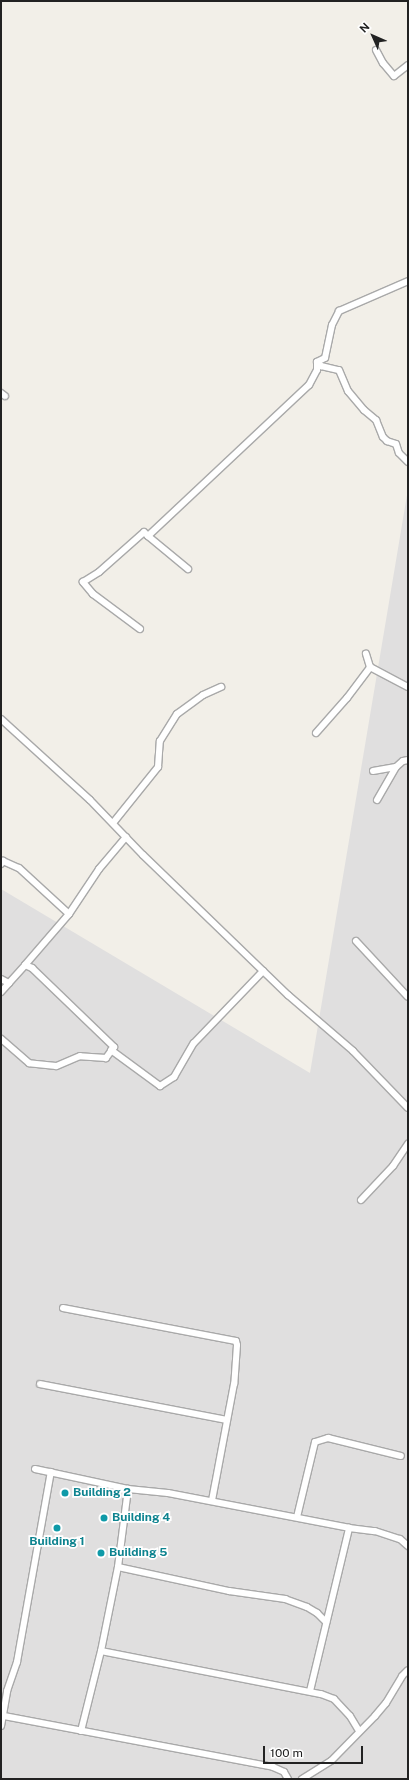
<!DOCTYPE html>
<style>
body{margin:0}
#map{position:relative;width:409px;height:1780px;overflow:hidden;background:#f2efe8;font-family:"Public Sans",sans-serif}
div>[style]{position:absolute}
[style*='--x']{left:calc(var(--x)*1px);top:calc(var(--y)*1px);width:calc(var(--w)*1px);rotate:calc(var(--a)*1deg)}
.residential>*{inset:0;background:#e0dfdf}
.roads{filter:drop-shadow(1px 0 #a9a9a9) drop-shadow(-1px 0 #a9a9a9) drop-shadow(0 1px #a9a9a9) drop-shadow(0 -1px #a9a9a9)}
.street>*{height:6px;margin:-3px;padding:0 3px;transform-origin:3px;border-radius:3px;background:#fff}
.dots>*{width:11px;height:11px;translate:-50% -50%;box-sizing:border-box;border:2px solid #fff;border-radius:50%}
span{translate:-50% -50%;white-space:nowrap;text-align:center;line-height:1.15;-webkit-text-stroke:3.5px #fff;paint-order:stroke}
.culture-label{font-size:12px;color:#0d838f;font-weight:700}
.left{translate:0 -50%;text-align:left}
.frame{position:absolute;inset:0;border:2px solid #222;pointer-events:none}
.north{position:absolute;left:353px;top:16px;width:40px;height:40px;-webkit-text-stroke:3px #fff;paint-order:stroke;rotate:315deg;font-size:11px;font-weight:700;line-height:16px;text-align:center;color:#222}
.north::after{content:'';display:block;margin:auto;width:14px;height:18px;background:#222;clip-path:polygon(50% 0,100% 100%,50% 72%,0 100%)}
.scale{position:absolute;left:263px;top:1746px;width:100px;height:18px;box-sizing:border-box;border:2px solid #222;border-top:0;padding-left:5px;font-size:12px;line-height:14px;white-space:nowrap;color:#222;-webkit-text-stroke:3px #fff;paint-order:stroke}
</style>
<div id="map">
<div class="residential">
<i style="clip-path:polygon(408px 489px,408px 1779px,1px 1779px,1px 889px,310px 1073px)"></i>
</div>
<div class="roads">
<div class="street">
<i style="--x:376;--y:50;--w:15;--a:62"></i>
<i style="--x:383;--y:63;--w:17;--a:50"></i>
<i style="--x:394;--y:76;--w:18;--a:-38"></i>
<i style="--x:317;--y:362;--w:6;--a:45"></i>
<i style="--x:321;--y:366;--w:18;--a:13"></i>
<i style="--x:339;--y:370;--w:23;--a:67"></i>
<i style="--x:348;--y:391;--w:25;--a:50"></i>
<i style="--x:364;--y:410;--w:16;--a:40"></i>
<i style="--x:376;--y:420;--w:18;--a:68"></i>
<i style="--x:383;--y:437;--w:6;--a:45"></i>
<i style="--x:387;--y:441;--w:9;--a:18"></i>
<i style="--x:396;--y:444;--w:9;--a:72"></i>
<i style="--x:399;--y:453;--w:13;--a:45"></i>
<i style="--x:1;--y:393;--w:5;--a:37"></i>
<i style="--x:148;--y:536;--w:52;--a:39.5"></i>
<i style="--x:140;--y:629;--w:59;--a:-143.3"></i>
<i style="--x:93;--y:594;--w:16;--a:-130"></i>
<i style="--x:83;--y:582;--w:19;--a:-32"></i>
<i style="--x:99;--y:572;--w:60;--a:-41.6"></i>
<i style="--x:144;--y:532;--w:6;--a:45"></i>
<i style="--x:148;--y:536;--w:221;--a:-43.2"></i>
<i style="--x:309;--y:385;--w:17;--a:-62"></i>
<i style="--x:317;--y:370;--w:8;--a:-90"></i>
<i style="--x:317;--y:362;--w:9;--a:-27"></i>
<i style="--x:325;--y:358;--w:34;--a:-78"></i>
<i style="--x:332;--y:325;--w:16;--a:-63"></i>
<i style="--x:339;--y:311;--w:75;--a:-23.5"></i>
<i style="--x:370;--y:667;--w:43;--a:27.8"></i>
<i style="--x:1;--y:719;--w:120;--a:42.3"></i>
<i style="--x:90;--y:800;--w:76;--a:46.1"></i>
<i style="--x:143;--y:855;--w:202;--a:44"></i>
<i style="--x:288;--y:995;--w:86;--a:40.7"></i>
<i style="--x:353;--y:1051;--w:79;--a:46"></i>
<i style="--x:316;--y:733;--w:47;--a:-48.5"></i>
<i style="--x:347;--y:698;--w:39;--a:-53"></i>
<i style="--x:370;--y:667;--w:14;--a:-107"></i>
<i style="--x:373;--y:771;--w:23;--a:-10"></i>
<i style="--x:377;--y:800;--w:38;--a:-60"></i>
<i style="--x:396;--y:767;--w:9;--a:-41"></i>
<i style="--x:403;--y:761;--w:5;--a:-11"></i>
<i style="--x:113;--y:823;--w:72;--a:-51.2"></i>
<i style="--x:158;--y:767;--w:26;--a:-86"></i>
<i style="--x:160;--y:741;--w:32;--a:-58"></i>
<i style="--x:177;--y:714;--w:32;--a:-36"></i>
<i style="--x:203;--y:695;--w:20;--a:-24"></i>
<i style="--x:1;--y:864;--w:4;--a:-56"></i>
<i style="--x:3;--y:861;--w:17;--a:24"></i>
<i style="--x:19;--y:868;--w:68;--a:42.6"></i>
<i style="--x:69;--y:914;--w:67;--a:130.8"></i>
<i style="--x:69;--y:914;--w:54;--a:-56.3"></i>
<i style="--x:99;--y:869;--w:42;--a:-49.8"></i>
<i style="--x:356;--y:941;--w:76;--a:47.1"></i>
<i style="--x:1;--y:979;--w:9;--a:27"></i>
<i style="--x:9;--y:983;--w:24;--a:-48"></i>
<i style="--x:25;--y:965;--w:8;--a:23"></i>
<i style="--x:32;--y:968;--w:114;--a:43.9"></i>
<i style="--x:114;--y:1047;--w:14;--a:126"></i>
<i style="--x:106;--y:1058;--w:26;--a:-176"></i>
<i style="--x:80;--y:1056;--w:26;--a:157"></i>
<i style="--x:56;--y:1066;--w:27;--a:-174"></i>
<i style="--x:29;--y:1063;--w:37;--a:-139"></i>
<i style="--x:1;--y:992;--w:12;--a:-48"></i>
<i style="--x:111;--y:1050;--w:61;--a:36.3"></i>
<i style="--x:160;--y:1086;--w:17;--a:-33"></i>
<i style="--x:174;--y:1077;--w:39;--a:-60"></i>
<i style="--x:194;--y:1043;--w:100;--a:-46.2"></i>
<i style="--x:361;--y:1200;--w:47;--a:-46.7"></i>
<i style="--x:393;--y:1166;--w:27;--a:-56"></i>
<i style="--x:63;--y:1308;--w:176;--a:10.8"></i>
<i style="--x:236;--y:1341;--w:4;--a:76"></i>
<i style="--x:237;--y:1345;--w:39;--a:94"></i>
<i style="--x:234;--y:1384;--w:118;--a:100.7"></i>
<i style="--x:40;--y:1384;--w:190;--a:10.9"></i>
<i style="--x:35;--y:1469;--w:95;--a:12.1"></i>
<i style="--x:128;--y:1489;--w:40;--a:5.7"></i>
<i style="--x:168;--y:1493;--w:184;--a:10.9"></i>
<i style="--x:349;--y:1528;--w:26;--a:7"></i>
<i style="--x:375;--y:1531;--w:26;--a:18"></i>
<i style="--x:400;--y:1539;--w:11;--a:41"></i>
<i style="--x:297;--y:1517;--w:77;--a:-76.5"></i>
<i style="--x:315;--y:1442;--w:14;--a:-17"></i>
<i style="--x:328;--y:1438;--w:75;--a:13.9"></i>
<i style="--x:118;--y:1567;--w:114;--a:12.2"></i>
<i style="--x:229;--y:1591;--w:57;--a:8.1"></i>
<i style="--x:285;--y:1599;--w:23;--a:20"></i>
<i style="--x:307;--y:1607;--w:12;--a:31"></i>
<i style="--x:317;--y:1613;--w:13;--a:45"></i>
<i style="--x:101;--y:1651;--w:224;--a:11.1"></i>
<i style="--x:321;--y:1694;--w:14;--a:21"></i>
<i style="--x:334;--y:1699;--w:23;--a:47"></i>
<i style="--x:350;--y:1716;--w:17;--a:59"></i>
<i style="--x:310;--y:1691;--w:168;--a:-76.5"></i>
<i style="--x:4;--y:1716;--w:274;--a:10.7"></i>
<i style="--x:273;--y:1767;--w:12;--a:24"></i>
<i style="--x:284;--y:1772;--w:8;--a:60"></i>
<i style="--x:1;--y:1726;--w:36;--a:-80"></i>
<i style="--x:7;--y:1691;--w:31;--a:-71"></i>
<i style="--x:17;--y:1662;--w:193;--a:-79.9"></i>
<i style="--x:81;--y:1731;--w:82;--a:-76"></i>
<i style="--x:101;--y:1651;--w:86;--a:-78.6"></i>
<i style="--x:118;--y:1567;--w:79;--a:-82.7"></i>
<i style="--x:302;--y:1779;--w:34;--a:-32"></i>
<i style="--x:331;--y:1761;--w:63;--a:-45.6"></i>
<i style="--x:375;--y:1716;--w:17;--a:-50"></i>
<i style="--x:386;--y:1703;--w:31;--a:-59"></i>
<i style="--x:402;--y:1676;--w:8;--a:-45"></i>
</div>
</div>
<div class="dots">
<i style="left:65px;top:1493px;background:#0f9aa8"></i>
<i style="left:104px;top:1518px;background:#0f9aa8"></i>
<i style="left:57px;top:1528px;background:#0f9aa8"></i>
<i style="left:101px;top:1553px;background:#0f9aa8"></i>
</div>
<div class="culture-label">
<span class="left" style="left:73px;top:1493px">Building 2</span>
<span class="left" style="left:112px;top:1518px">Building 4</span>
<span style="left:57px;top:1542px">Building 1</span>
<span class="left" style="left:109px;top:1553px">Building 5</span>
</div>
<div class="frame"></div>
<div class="north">N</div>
<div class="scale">100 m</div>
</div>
